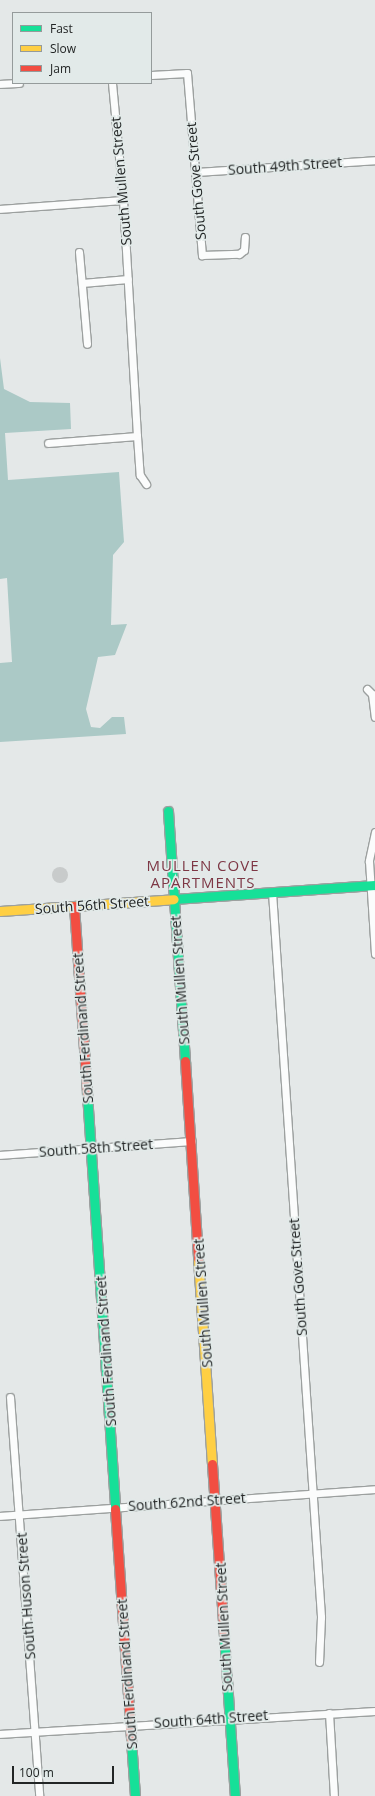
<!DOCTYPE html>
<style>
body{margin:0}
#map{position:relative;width:375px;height:1796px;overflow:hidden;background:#e4e8e8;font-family:"Open Sans",sans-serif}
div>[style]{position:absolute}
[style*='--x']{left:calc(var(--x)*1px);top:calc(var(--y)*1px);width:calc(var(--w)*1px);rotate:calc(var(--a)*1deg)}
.forest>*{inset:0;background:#abc9c6}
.building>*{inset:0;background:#c8cbcb}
.round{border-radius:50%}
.roads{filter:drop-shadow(1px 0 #9ca09f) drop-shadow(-1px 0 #9ca09f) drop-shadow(0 1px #9ca09f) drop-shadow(0 -1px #9ca09f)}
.street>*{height:7px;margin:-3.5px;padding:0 3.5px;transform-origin:3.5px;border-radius:3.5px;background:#fbfcfc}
.fast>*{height:9px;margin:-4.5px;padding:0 4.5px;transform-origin:4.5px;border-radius:4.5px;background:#16e098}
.slow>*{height:9px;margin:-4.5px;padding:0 4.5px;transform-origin:4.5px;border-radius:4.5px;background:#ffcf43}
.jam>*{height:9px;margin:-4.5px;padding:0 4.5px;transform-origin:4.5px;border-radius:4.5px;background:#f24e42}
span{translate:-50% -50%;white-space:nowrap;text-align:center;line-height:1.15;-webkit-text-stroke:3.5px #e2eae9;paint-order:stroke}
.street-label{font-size:14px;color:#222525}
.neighbourhood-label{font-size:15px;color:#7e3745;letter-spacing:1px}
.legend{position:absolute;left:12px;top:12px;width:140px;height:72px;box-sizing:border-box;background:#e2eae9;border:1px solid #959b9b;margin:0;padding:5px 7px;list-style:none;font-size:12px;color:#222525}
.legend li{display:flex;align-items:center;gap:8px;height:20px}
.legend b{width:20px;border:1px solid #959b9b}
.scale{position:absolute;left:12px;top:1766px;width:102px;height:18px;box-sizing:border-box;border:2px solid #222525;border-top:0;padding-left:5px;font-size:12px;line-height:14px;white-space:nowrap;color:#222525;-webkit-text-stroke:3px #e2eae9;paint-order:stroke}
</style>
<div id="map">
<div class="forest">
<i style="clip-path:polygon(0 358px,4px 389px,30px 402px,70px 403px,71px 429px,5px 433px,8px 480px,119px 472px,124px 542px,113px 555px,111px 625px,127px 624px,115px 655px,98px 657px,86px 709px,91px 727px,100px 728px,112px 717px,124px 717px,126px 734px,0 742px,0 663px,12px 662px,7px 578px,0 579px)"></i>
</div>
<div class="building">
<i class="round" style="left:52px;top:867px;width:16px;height:16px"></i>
</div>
<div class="roads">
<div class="street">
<i style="--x:151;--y:75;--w:36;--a:-3"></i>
<i style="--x:187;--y:73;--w:183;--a:85.3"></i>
<i style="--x:202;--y:255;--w:37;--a:-2"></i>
<i style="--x:239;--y:254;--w:6;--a:-39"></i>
<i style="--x:244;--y:250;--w:13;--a:-86"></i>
<i style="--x:112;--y:83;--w:118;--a:84.6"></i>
<i style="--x:123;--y:200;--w:236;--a:86.6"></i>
<i style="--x:137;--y:436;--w:39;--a:86"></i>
<i style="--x:140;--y:475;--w:11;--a:56"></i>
<i style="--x:0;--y:84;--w:19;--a:-3"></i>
<i style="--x:196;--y:172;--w:179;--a:-3.8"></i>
<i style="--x:0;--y:209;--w:123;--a:-4.2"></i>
<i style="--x:79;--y:252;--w:92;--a:85"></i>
<i style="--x:82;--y:283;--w:46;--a:-5"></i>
<i style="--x:48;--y:443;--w:89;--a:-4.5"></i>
<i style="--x:367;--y:689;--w:7;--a:45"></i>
<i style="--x:372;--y:694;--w:23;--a:83"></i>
<i style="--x:375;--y:832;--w:30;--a:102"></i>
<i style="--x:369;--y:861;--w:93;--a:86.3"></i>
<i style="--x:272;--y:892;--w:727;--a:86.13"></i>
<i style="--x:321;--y:1617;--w:45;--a:92.5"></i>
<i style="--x:0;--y:1155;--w:192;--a:-4.2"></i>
<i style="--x:10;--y:1397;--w:400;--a:85.8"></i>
<i style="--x:0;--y:1516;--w:376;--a:-4.1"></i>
<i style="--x:329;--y:1713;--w:83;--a:86.6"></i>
<i style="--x:0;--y:1734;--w:376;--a:-3.5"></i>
</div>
<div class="fast">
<i style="--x:168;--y:811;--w:251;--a:86.1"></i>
<i style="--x:174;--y:899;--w:201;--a:-4"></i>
<i style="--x:87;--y:1094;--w:416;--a:86.1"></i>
<i style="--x:224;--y:1636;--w:160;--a:86.1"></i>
<i style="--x:131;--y:1740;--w:56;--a:85.9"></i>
</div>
<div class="slow">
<i style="--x:0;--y:911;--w:174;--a:-3.9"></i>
<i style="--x:198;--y:1259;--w:205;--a:86.1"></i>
</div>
<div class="jam">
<i style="--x:74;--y:906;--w:188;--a:86"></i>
<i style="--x:185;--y:1061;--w:198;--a:86.2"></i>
<i style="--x:212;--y:1464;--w:172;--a:86"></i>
<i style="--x:115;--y:1509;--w:232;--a:86"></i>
</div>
</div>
<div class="street-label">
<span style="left:285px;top:166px;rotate:-4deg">South 49th Street</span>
<span style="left:121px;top:181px;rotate:-95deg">South Mullen Street</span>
<span style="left:196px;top:181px;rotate:-95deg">South Gove Street</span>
<span style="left:92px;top:905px;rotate:-4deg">South 56th Street</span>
<span style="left:180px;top:980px;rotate:-94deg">South Mullen Street</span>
<span style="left:83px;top:1028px;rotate:-94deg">South Ferdinand Street</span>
<span style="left:96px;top:1148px;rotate:-4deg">South 58th Street</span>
<span style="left:298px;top:1277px;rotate:-94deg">South Gove Street</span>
<span style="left:203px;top:1303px;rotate:-94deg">South Mullen Street</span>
<span style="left:106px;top:1351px;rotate:-94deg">South Ferdinand Street</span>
<span style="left:187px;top:1502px;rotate:-4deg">South 62nd Street</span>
<span style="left:26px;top:1596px;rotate:-94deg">South Huson Street</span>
<span style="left:224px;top:1627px;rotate:-93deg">South Mullen Street</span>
<span style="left:127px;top:1674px;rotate:-94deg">South Ferdinand Street</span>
<span style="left:211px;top:1719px;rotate:-4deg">South 64th Street</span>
</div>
<div class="neighbourhood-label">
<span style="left:203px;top:874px">MULLEN COVE<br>APARTMENTS</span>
</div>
<ul class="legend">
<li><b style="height:5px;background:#16e098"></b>Fast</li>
<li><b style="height:5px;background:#ffcf43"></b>Slow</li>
<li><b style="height:5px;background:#f24e42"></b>Jam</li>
</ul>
<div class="scale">100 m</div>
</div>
